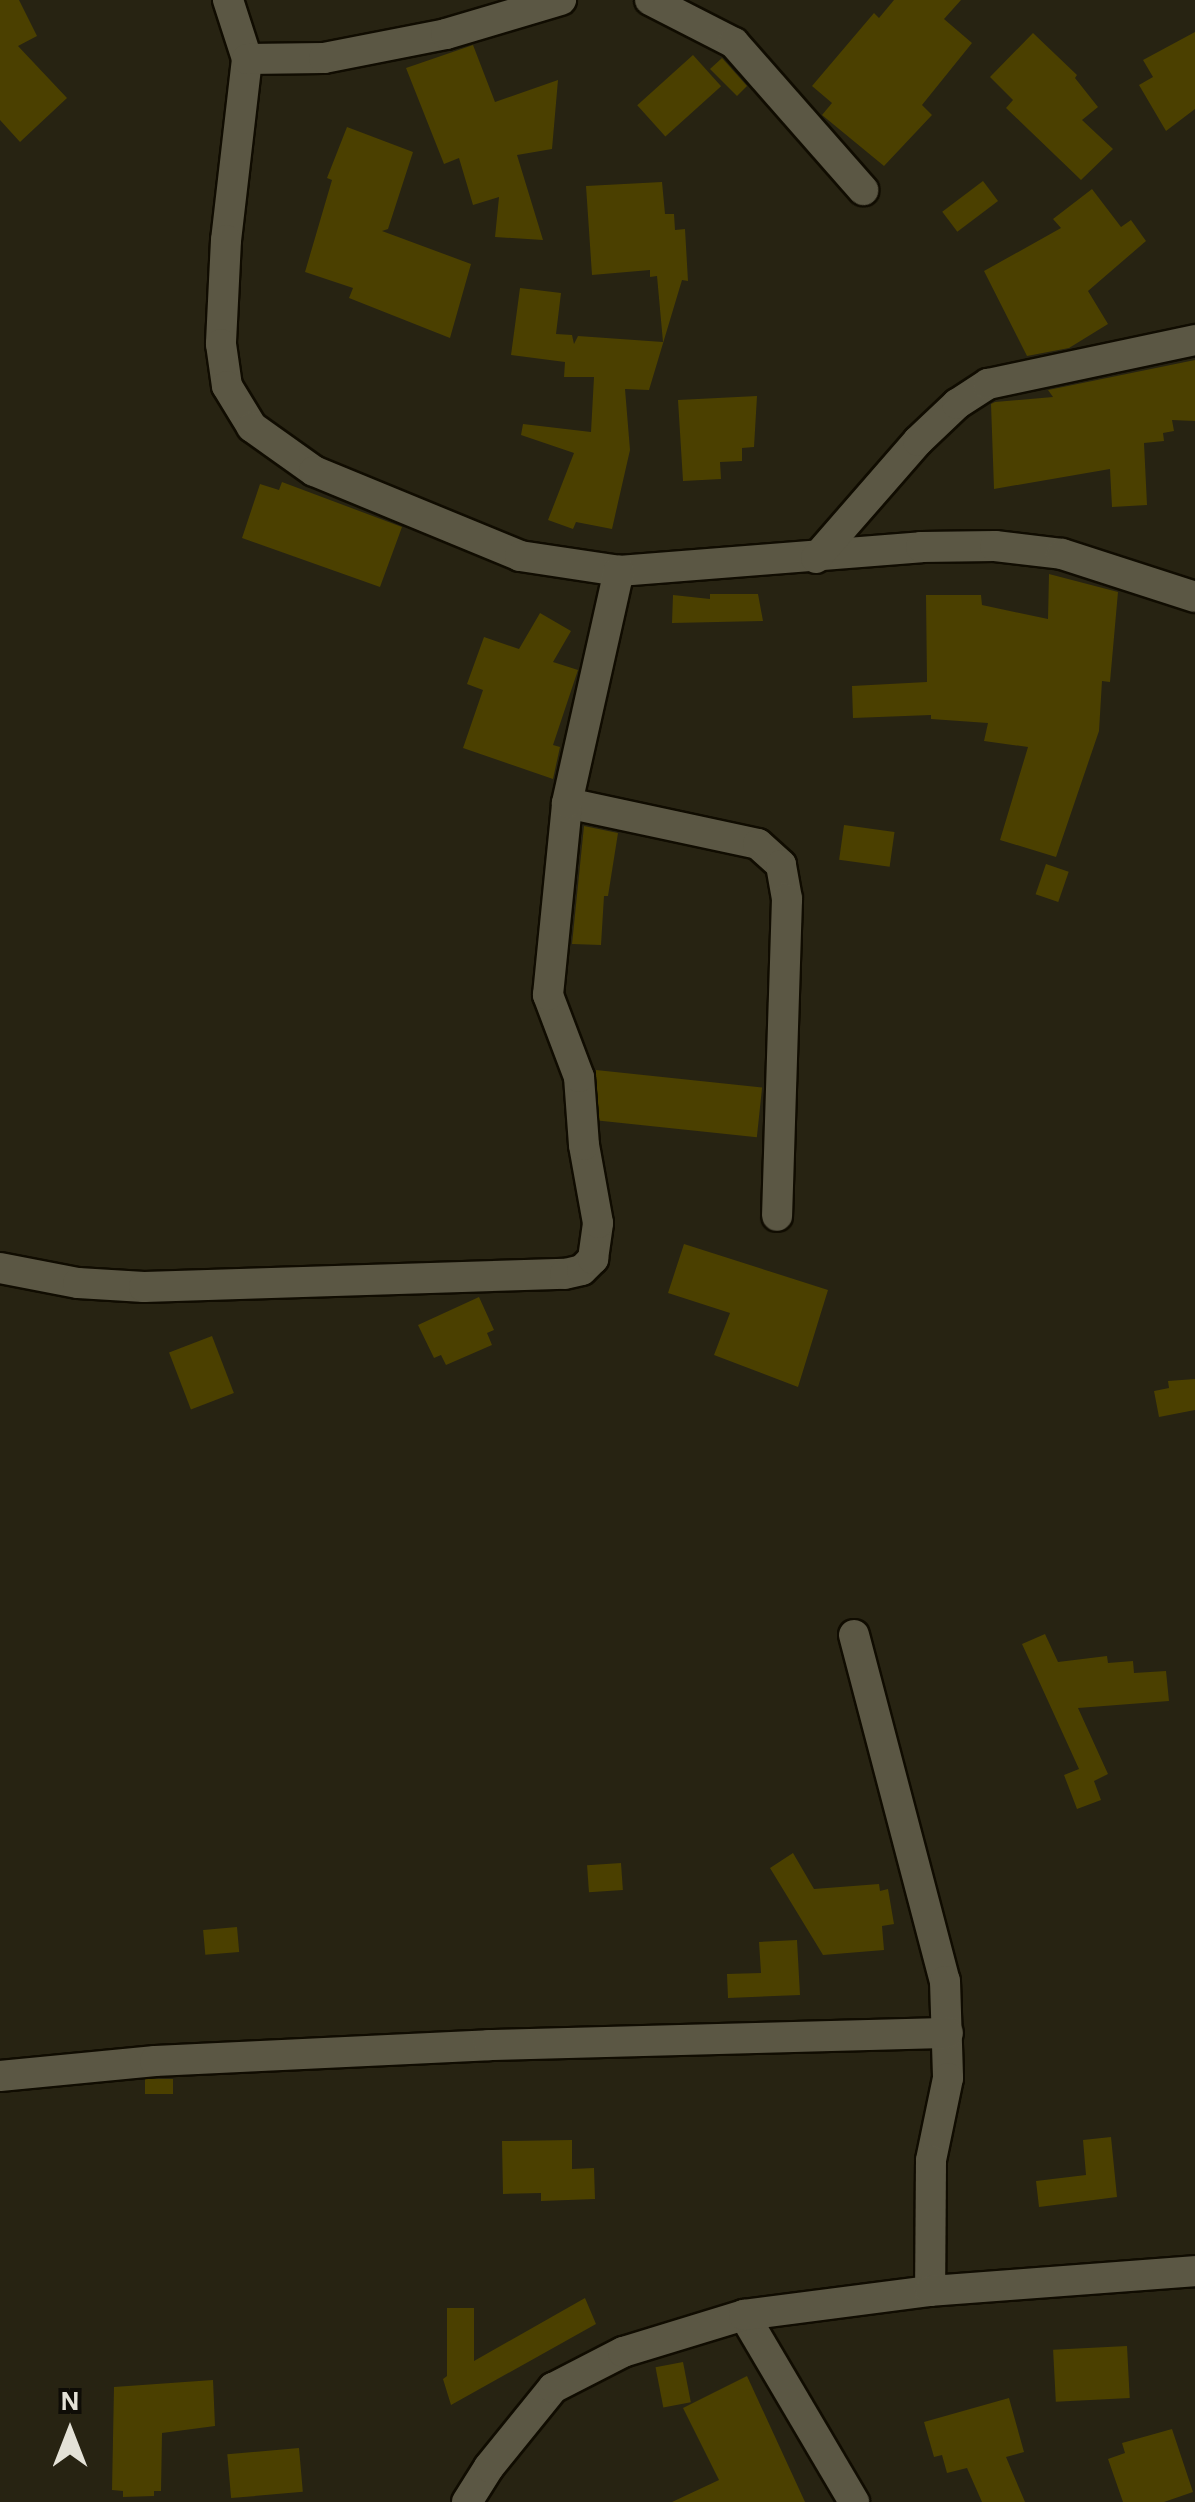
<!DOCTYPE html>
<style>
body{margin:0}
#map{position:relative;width:1195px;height:2502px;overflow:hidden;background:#272312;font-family:"Alegreya Sans",sans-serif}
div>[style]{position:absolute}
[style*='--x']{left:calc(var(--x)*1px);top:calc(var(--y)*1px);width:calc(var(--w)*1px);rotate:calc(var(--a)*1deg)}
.building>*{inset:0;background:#4b4000;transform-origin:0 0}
.roads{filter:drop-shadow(2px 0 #100c01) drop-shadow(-2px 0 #100c01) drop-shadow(0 2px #100c01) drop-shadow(0 -2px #100c01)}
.street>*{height:30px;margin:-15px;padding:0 15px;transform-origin:15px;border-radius:15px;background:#5b5744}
span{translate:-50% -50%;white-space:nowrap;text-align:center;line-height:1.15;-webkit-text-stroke:9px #0e0c06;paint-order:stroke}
.north{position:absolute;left:20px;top:2382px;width:100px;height:100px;-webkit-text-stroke:8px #0e0c06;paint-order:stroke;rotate:0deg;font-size:28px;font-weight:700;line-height:40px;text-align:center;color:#e4e2d7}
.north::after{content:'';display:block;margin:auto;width:35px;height:45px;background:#e4e2d7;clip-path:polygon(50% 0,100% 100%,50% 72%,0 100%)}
</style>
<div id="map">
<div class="building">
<i style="clip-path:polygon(0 0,19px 0,37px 36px,18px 46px,67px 98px,20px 142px,0 120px)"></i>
<i style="clip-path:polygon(894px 0,961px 0,944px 19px,972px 43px,922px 105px,932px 115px,884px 166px,822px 115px,832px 103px,812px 86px,874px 13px,879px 18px)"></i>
<i style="clip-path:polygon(1195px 32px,1195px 109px,1166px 131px,1139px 85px,1153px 77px,1143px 60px)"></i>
<i style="clip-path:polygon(1033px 33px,1077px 75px,1075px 78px,1098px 107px,1082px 120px,1113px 149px,1081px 180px,1006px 108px,1013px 100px,990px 77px)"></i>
<i style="clip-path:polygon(473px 45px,495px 102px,558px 80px,552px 149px,517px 155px,543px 240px,495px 237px,499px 197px,473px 205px,459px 158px,444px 164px,406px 68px)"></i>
<i style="left:693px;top:55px;width:42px;height:75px;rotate:48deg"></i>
<i style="clip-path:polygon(722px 58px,747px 86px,737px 96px,710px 69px)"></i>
<i style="clip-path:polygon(347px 127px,413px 152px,388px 229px,382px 231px,471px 264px,450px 338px,349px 298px,353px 288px,305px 272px,332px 180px,327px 178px)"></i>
<i style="left:983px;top:181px;width:25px;height:51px;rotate:53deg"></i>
<i style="clip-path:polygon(662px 182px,665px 214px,674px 214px,675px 230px,685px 229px,688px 281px,682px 280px,649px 390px,625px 389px,630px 450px,612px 529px,576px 522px,573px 529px,548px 520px,574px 453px,521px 435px,523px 424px,591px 432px,594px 377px,564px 377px,565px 362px,511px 355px,520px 288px,561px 293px,556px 334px,572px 335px,574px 344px,578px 336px,663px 342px,657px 276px,650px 277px,650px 270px,592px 275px,586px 186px)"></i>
<i style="clip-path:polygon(1092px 189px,1121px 227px,1131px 220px,1146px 241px,1088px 291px,1108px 324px,1069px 348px,1027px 356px,984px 271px,1061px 228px,1053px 219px)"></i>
<i style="clip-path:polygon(1195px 360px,1195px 421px,1172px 420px,1174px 431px,1163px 433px,1164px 441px,1144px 443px,1147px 505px,1112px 507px,1110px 469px,994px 489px,991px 404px,995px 402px,1053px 397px,1048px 390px)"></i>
<i style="clip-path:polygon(757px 396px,754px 447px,742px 448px,742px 461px,720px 462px,721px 479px,683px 481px,678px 400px)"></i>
<i style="clip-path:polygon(282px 482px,402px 527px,380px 587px,242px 538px,260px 484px,279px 490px)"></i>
<i style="clip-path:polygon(1049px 574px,1118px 592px,1110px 682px,1102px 681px,1099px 731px,1056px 857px,1000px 840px,1028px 747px,984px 741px,988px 723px,931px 719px,931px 715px,853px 718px,852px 686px,927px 682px,926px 595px,981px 595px,982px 605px,1048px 619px)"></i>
<i style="clip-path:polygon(710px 594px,758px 594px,763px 621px,672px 623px,673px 595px,710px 599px)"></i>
<i style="clip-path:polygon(540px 613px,571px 631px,553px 662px,578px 670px,553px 745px,560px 747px,553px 779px,463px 748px,483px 690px,467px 684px,484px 637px,519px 649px)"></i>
<i style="left:844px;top:825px;width:51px;height:35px;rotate:8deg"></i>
<i style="clip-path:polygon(584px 826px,618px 833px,608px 896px,604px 896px,601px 945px,572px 944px)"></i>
<i style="left:1046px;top:864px;width:24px;height:32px;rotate:19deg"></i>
<i style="left:596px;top:1070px;width:167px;height:50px;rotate:6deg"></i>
<i style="clip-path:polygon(684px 1244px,828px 1290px,798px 1387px,714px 1355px,730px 1313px,668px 1293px)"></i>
<i style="clip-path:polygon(479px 1297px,494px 1330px,487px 1333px,492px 1345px,446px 1365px,441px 1355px,434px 1358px,418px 1325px)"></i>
<i style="left:212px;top:1336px;width:61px;height:46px;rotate:69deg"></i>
<i style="clip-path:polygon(1195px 1379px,1195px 1410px,1159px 1417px,1154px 1391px,1169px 1388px,1168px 1381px)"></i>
<i style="clip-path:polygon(1045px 1634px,1058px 1662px,1107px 1656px,1108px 1663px,1133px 1661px,1134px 1673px,1166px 1671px,1169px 1701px,1078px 1708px,1108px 1774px,1094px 1781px,1101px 1800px,1077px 1809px,1064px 1775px,1079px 1769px,1022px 1644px)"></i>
<i style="clip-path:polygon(793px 1853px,814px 1889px,879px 1884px,880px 1891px,888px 1889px,894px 1924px,882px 1926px,884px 1950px,823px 1955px,770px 1868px)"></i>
<i style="left:621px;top:1863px;width:27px;height:34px;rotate:86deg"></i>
<i style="left:237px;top:1927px;width:25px;height:34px;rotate:85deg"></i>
<i style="clip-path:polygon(797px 1940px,800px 1995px,728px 1998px,727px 1974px,761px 1973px,759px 1942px)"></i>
<i style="left:173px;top:2079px;width:15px;height:28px;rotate:90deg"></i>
<i style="clip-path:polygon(1111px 2137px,1117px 2197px,1039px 2207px,1036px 2181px,1086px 2175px,1083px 2140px)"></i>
<i style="clip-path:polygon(572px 2140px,572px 2169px,594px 2168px,595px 2199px,541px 2201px,541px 2193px,503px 2194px,502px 2141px)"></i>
<i style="clip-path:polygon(585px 2298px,596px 2324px,451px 2405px,443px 2379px,447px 2376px,447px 2308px,474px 2308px,474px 2361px)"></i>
<i style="left:1127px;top:2346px;width:52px;height:74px;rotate:87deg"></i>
<i style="left:683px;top:2362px;width:41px;height:28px;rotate:79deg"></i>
<i style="clip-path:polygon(747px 2376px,805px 2502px,672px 2502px,719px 2480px,683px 2408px)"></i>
<i style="clip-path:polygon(213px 2380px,215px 2426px,162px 2433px,161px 2491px,154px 2491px,154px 2496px,123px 2497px,123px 2491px,112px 2490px,114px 2387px)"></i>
<i style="clip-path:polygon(1009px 2398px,1024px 2452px,1006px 2457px,1025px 2502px,982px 2502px,967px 2468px,947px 2473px,942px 2455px,934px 2457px,924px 2422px)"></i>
<i style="clip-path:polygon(1172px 2429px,1193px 2492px,1164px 2502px,1123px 2502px,1108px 2459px,1125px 2453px,1122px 2443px)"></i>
<i style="left:299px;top:2448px;width:44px;height:72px;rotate:85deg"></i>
</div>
<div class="roads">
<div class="street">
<i style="--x:228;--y:0;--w:62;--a:72.1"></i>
<i style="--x:247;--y:59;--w:182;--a:96.6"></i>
<i style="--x:226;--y:240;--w:104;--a:92.8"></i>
<i style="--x:221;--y:344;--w:42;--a:81.9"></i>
<i style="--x:227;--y:386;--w:48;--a:58.6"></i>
<i style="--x:252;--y:427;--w:76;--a:35.4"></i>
<i style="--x:314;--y:471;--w:223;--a:22.4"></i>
<i style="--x:520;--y:556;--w:100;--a:8.6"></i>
<i style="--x:619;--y:571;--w:303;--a:-4.5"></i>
<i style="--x:921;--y:547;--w:74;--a:-0.8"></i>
<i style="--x:995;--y:546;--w:67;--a:6.8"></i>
<i style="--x:1062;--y:554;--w:140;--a:17.9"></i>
<i style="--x:650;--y:0;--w:94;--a:27.1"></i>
<i style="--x:734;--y:43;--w:196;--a:48.7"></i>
<i style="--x:247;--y:59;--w:77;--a:-0.7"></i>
<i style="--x:324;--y:58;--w:124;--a:-11.1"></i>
<i style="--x:446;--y:34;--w:120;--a:-16.5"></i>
<i style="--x:816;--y:558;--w:155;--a:-48.9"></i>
<i style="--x:918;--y:441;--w:54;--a:-43.5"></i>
<i style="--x:957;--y:404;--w:37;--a:-33"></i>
<i style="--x:988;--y:384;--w:212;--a:-12"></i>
<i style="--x:567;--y:803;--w:195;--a:12.1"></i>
<i style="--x:758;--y:844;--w:31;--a:42"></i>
<i style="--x:781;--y:865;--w:35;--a:80"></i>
<i style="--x:787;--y:899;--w:317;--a:91.8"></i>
<i style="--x:0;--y:1268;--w:79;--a:10.9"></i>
<i style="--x:78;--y:1283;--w:66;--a:3.5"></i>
<i style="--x:144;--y:1287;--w:421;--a:-1.8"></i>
<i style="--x:565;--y:1274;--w:17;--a:-13"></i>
<i style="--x:582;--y:1270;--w:16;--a:-45"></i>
<i style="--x:593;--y:1259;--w:36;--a:-82"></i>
<i style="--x:598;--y:1223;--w:79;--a:-100.2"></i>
<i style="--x:584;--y:1145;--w:68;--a:-94.2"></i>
<i style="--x:579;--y:1077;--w:88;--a:-110.7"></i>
<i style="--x:548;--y:995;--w:193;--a:-84.3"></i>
<i style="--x:567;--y:803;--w:238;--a:-77.4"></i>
<i style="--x:854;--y:1635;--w:358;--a:75.3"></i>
<i style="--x:945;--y:1981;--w:97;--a:88.2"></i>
<i style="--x:948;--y:2078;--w:84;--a:101.7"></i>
<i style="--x:931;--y:2160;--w:131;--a:90.4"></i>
<i style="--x:0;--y:2076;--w:156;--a:-5.5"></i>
<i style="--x:155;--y:2061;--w:334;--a:-2.7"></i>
<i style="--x:489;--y:2045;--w:459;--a:-1.5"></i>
<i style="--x:744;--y:2315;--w:217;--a:59.5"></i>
<i style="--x:467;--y:2502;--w:41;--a:-57.8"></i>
<i style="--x:489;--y:2467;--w:102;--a:-51"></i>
<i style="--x:553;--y:2388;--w:79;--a:-27.2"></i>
<i style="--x:623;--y:2352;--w:127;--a:-17"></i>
<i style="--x:744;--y:2315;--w:188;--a:-7.4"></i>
<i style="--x:930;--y:2291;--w:266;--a:-4.3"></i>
</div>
</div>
<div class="north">N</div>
</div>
